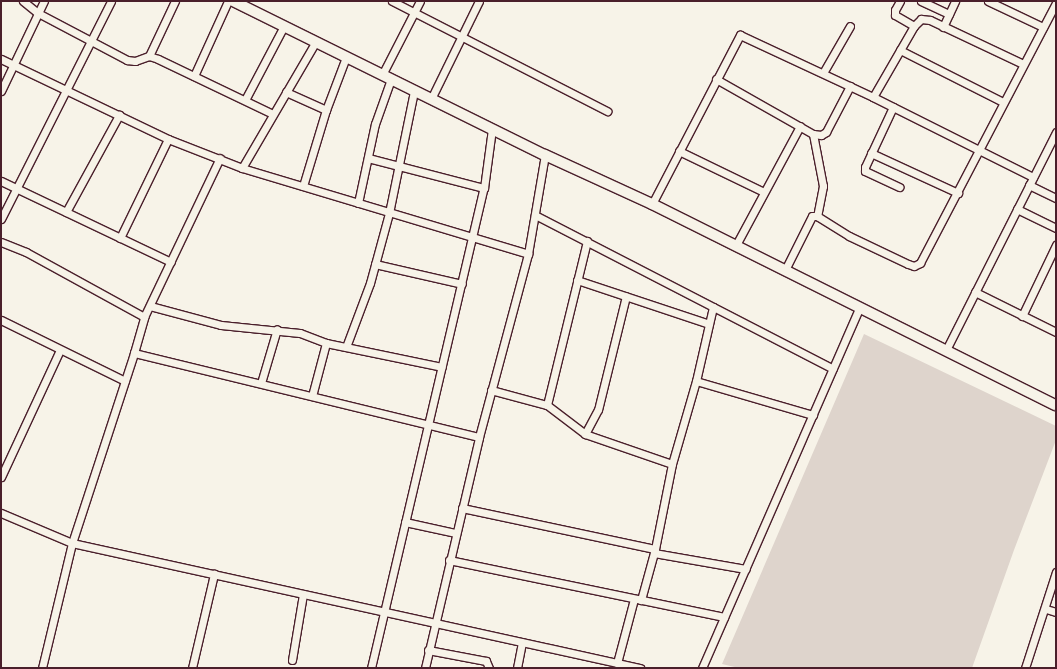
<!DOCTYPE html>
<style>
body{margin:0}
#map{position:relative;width:1057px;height:669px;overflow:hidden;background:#f7f3e8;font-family:"Shantell Sans",sans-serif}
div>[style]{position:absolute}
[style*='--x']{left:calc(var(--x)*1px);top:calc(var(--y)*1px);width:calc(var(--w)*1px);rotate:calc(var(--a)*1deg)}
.green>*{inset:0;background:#ded4cc}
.roads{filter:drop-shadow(1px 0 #4a1f2b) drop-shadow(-1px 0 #4a1f2b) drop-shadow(0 1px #4a1f2b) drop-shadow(0 -1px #4a1f2b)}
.minor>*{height:7px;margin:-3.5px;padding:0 3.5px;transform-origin:3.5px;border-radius:3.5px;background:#f7f3e8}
.secondary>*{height:10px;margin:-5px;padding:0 5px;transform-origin:5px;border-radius:5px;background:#f7f3e8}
span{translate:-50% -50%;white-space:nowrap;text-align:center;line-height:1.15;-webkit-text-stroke:5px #f7f3e8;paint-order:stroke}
.frame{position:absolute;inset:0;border:2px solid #4a1f2b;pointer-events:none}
</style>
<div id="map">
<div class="green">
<i style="clip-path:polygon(864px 334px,1056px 426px,1056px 440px,1014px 550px,972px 668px,739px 668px,722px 664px)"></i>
</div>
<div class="roads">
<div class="minor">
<i style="--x:23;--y:1;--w:19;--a:39"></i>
<i style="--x:38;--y:13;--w:101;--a:27.8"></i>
<i style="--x:127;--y:60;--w:8;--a:7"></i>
<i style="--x:135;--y:61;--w:15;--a:-20"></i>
<i style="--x:149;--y:56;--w:9;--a:18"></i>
<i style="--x:158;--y:59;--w:127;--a:25.6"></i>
<i style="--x:392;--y:1;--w:242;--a:27.1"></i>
<i style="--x:900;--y:1;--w:10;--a:119"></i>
<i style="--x:895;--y:10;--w:5;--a:90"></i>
<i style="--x:895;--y:15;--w:22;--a:30"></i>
<i style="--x:921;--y:1;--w:31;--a:25"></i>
<i style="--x:988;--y:1;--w:61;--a:25.3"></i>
<i style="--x:943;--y:27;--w:29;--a:-65"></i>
<i style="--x:900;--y:50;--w:115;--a:26.8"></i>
<i style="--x:149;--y:56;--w:61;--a:-64.7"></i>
<i style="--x:1;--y:59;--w:185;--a:25.6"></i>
<i style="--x:168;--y:139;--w:79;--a:21.4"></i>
<i style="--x:242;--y:168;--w:145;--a:-59.7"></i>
<i style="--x:823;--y:73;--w:54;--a:-60.1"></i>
<i style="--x:382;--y:75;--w:83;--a:-62.8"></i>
<i style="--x:194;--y:76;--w:82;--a:-65.6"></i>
<i style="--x:716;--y:79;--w:112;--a:29.6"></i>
<i style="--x:813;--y:134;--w:8;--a:7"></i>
<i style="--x:821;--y:135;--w:6;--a:-31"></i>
<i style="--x:826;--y:132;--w:52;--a:-62.4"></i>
<i style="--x:1;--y:91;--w:100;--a:-64.5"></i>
<i style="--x:286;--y:92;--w:44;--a:24.2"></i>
<i style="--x:873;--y:97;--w:82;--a:-60"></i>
<i style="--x:914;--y:26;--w:10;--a:-45"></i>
<i style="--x:921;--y:19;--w:9;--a:6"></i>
<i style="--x:930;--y:20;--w:103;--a:25.3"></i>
<i style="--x:431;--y:99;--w:109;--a:-63.9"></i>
<i style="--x:245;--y:100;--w:84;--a:-62.2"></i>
<i style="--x:893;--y:107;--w:66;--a:115"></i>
<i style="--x:865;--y:167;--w:4;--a:90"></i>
<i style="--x:865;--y:171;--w:38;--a:25"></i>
<i style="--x:813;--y:134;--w:53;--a:79.1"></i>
<i style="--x:823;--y:186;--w:31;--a:101"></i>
<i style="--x:679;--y:151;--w:94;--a:25.8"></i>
<i style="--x:871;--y:153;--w:96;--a:24.7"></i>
<i style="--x:368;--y:158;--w:120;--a:14.5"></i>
<i style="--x:242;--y:168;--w:299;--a:16.7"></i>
<i style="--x:1;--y:181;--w:188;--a:25.5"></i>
<i style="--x:1029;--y:185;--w:30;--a:26"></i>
<i style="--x:303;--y:186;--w:79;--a:-73.2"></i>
<i style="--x:326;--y:110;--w:57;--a:-69.3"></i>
<i style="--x:358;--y:203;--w:81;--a:-77.9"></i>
<i style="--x:375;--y:124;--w:48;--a:-70.4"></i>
<i style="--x:652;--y:204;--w:191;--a:-62.5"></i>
<i style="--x:740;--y:35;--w:147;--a:25"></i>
<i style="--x:873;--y:97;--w:179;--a:26.6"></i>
<i style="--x:1017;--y:209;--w:43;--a:26"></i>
<i style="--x:66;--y:212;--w:111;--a:-61.3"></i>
<i style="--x:535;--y:215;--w:335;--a:27.3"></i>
<i style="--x:1;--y:219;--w:244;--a:-63.2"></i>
<i style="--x:120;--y:238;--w:110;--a:-64.1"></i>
<i style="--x:1;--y:242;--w:27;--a:22"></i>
<i style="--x:26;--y:252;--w:135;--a:28.8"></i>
<i style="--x:736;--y:245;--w:135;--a:-61.7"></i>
<i style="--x:375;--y:264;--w:89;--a:12.9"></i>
<i style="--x:785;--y:270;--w:60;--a:-63.4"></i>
<i style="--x:812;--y:216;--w:5;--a:0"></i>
<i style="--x:817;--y:216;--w:38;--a:32"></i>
<i style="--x:849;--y:236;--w:65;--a:25.4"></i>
<i style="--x:908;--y:264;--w:6;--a:18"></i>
<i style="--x:914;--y:266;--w:7;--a:-27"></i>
<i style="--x:920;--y:263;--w:293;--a:-62.4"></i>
<i style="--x:577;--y:280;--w:139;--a:18.4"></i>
<i style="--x:975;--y:292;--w:90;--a:26.3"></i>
<i style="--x:150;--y:306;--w:73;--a:15"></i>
<i style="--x:221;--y:325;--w:79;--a:5.8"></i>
<i style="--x:300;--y:333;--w:28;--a:21"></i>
<i style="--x:326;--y:343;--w:118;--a:11.7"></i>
<i style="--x:713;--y:307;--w:76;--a:102.9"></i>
<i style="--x:696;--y:381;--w:122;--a:16.2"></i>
<i style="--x:1022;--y:316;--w:79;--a:-64.4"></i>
<i style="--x:1;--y:320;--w:138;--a:26.2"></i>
<i style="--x:346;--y:347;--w:68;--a:-69.4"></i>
<i style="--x:370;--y:283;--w:73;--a:-74.8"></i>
<i style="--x:389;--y:213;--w:125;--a:-78.4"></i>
<i style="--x:946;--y:350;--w:244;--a:-63.2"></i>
<i style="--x:134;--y:353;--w:37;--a:-74"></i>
<i style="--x:144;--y:317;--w:176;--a:-64.5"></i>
<i style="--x:261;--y:383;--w:56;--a:-73.5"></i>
<i style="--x:491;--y:390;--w:58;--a:15"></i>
<i style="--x:547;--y:405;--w:48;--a:37.3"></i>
<i style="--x:585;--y:434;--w:92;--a:19"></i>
<i style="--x:672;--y:464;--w:87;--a:101.3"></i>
<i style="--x:655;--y:549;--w:53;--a:105.4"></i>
<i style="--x:312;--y:396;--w:55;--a:-75.2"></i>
<i style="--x:547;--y:405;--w:169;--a:-76.3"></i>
<i style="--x:585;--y:434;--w:27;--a:-62"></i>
<i style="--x:598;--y:410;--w:117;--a:-76.2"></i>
<i style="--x:672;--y:464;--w:86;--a:-73.9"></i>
<i style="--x:1;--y:477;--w:140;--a:-65.1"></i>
<i style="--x:462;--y:508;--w:197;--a:12"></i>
<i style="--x:1;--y:513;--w:77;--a:22.9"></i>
<i style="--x:72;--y:543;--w:582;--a:12.41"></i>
<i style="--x:405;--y:522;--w:51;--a:12.4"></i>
<i style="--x:654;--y:553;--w:93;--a:9.9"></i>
<i style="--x:449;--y:560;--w:281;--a:11.7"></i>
<i style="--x:1046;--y:609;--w:10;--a:17"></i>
<i style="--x:428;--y:650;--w:59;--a:10.7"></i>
<i style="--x:486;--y:661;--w:8;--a:67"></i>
<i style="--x:292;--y:660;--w:67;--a:-80.5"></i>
<i style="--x:617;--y:663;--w:66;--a:-75.1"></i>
<i style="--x:42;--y:668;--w:129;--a:-76.5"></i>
<i style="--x:72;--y:543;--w:200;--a:-71.9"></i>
<i style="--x:134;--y:353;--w:355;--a:13.7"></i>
<i style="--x:192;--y:668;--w:97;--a:-76.8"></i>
<i style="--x:371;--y:668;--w:493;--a:-76.8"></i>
<i style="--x:484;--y:188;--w:60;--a:-82.3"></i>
<i style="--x:425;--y:668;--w:237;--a:-76.8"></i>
<i style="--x:479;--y:437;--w:189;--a:-75"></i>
<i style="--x:528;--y:254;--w:100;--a:-80.3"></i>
<i style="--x:517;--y:668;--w:26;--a:-79"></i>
<i style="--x:702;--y:668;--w:394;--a:-66.4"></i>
<i style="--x:1025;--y:668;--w:101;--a:-72.1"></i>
</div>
<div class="secondary">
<i style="--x:233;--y:1;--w:348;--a:26.3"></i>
<i style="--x:545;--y:155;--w:118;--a:24.6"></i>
<i style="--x:652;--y:204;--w:451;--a:26.5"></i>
</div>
</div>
<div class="frame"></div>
</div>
